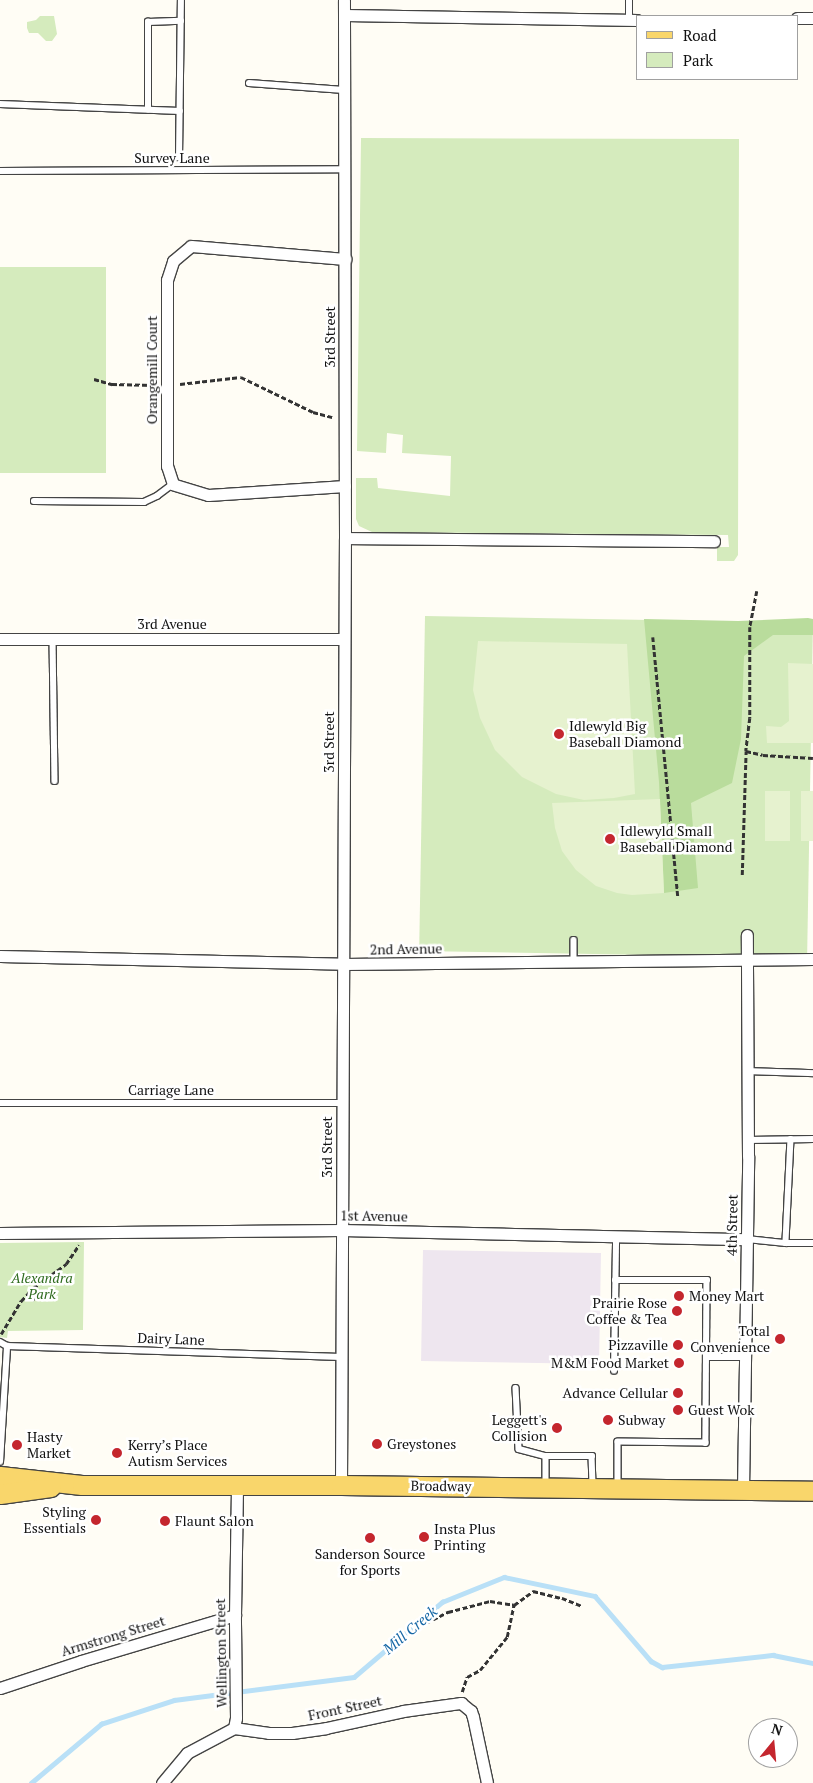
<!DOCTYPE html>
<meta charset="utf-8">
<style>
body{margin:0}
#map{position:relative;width:813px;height:1783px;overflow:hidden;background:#fffdf5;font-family:"PT Serif",serif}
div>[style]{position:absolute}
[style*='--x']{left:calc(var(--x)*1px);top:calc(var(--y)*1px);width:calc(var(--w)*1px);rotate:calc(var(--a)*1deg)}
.industrial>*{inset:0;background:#eee6ef;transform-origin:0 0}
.green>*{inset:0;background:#d5ebbd;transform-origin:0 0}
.forest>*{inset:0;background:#b9dc9c}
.pitch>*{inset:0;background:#e6f2cf;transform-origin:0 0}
.stream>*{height:4.5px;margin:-2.25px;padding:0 2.25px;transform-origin:2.25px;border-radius:2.25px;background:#b9e0f7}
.path>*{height:2.5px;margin-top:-1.25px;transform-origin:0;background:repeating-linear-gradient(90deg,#333 0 5px,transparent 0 7.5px)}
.roads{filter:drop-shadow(1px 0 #444) drop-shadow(-1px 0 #444) drop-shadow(0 1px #444) drop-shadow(0 -1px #444)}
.service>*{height:5.5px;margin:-2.75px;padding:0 2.75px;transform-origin:2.75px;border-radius:2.75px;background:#fff}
.minor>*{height:11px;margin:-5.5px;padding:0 5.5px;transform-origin:5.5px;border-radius:5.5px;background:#fff}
.primary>*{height:19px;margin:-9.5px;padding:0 9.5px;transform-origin:9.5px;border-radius:9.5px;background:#f9d66b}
.dots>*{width:14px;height:14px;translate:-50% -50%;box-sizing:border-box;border:2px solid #fff;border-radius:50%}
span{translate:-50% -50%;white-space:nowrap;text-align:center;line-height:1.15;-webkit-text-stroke:5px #fff;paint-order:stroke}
.street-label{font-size:14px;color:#111}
.poi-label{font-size:14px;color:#111}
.left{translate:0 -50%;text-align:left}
.right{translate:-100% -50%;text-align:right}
.park-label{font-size:14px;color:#2f6b1f;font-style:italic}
.water-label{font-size:15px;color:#1768a6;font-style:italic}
.legend{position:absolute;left:636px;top:15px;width:162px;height:65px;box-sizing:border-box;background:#fff;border:1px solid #a0a0a0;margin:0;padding:6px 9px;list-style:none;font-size:15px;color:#111}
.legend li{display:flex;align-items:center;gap:10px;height:25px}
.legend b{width:25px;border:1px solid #a0a0a0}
.north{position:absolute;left:748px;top:1718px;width:50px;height:50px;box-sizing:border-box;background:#fff;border:1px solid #a0a0a0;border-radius:50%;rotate:17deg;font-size:14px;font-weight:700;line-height:20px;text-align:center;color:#111}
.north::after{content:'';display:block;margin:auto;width:18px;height:22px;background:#c4262e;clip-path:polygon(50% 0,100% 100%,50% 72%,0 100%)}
</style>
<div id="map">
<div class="industrial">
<i style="left:423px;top:1250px;width:178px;height:111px;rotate:1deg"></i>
</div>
<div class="green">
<i style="clip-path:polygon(40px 16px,54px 16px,57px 34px,52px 41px,46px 41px,38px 33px,29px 33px,27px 28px,27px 22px,36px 20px)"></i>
<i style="clip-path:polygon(361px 138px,739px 139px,738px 555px,734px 561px,717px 561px,717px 547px,729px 547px,728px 535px,372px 532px,359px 526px,356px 519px,356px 478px,377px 478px,378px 488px,450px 496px,451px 456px,402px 453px,403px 435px,387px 433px,386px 453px,357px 451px)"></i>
<i style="left:0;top:267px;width:106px;height:206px"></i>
<i style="left:425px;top:616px;width:388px;height:335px;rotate:1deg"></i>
<i style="clip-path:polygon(84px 1242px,83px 1330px,8px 1331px,7px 1338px,0 1337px,0 1243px)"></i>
</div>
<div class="forest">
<i style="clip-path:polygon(808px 618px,813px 619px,813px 635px,773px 635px,744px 656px,741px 739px,732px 783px,691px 803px,698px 888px,664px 893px,659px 782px,644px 619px,738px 621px)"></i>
</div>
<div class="pitch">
<i style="clip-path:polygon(478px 641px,627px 644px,635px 794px,614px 798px,584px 800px,556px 794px,522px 777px,495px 750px,480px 718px,473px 690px)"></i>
<i style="clip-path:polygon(788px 663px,813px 664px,813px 743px,767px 743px,766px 726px,781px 727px,789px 721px)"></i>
<i style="left:765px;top:791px;width:25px;height:50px"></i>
<i style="left:801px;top:791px;width:12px;height:50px"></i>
<i style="clip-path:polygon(660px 799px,664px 893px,632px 895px,617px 893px,596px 886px,576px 870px,562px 851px,555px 828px,552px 803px)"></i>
</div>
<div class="stream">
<i style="--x:31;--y:1783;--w:92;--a:-40.1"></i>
<i style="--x:101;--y:1724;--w:77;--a:-18.2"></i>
<i style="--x:174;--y:1700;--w:181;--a:-7.3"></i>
<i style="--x:354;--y:1677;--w:116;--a:-40.4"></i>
<i style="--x:442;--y:1602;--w:67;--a:-22"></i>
<i style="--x:504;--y:1577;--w:93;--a:11.8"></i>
<i style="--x:595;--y:1596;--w:86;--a:49.3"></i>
<i style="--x:651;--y:1661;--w:13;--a:29"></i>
<i style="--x:662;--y:1667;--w:112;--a:-6.2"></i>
<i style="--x:773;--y:1655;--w:41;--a:11.3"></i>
</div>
<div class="path">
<i style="--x:94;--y:379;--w:19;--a:16"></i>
<i style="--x:112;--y:384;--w:42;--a:1.4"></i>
<i style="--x:180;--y:384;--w:61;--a:-6.5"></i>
<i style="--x:241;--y:377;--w:80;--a:25.9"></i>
<i style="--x:313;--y:412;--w:20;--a:15"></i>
<i style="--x:757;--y:591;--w:37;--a:101"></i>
<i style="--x:750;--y:627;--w:91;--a:90"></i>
<i style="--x:750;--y:718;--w:33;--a:97"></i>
<i style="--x:746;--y:751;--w:17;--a:13"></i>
<i style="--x:763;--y:755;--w:50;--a:3.4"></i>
<i style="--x:653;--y:637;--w:261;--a:84.5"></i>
<i style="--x:742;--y:875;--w:124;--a:-88.2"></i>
<i style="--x:28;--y:1294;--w:9;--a:41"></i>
<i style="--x:1;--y:1334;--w:39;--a:-59"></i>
<i style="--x:21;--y:1301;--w:18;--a:-47"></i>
<i style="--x:33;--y:1288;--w:41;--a:-36"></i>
<i style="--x:66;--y:1264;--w:23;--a:-56"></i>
<i style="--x:426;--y:1623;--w:25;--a:-27"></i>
<i style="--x:448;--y:1612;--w:43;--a:-14.7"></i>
<i style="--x:490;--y:1601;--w:24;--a:9"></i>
<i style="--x:514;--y:1605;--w:24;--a:-36"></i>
<i style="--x:533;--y:1591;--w:30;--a:14"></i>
<i style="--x:562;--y:1598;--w:22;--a:22"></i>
<i style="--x:462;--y:1692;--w:16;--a:-72"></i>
<i style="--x:467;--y:1677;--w:15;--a:-28"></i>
<i style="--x:480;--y:1670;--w:43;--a:-50.7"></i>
<i style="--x:507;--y:1637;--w:33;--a:-78"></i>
</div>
<div class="roads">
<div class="service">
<i style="--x:629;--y:20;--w:20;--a:-90"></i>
<i style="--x:249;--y:83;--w:95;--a:4.2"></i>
<i style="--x:0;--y:104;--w:180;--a:2.2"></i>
<i style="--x:148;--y:110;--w:88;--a:-90"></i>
<i style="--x:148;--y:22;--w:33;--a:-2"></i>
<i style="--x:179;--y:158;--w:158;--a:-89.3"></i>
<i style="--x:0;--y:171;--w:343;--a:-0.3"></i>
<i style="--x:34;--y:501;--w:110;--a:0.5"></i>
<i style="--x:144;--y:502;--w:14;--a:-25"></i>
<i style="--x:157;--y:496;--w:20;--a:-37"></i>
<i style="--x:53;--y:639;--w:142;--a:89.2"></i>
<i style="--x:574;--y:940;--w:22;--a:90"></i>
<i style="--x:748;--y:1071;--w:65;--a:1.8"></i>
<i style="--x:0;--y:1103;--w:343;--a:0"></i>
<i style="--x:791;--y:1139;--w:104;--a:92.8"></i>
<i style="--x:786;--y:1243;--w:27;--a:0"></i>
<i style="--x:748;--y:1140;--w:65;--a:-0.9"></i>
<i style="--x:747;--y:1239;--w:39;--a:6"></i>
<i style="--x:615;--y:1280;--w:92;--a:0"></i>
<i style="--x:707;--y:1280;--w:163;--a:90.4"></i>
<i style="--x:706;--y:1443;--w:88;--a:-179.3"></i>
<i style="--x:618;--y:1442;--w:43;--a:90"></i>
<i style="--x:0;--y:1342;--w:8;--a:30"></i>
<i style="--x:7;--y:1346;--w:334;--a:1.9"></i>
<i style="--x:707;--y:1357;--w:38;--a:0"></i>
<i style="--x:614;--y:1371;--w:134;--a:-89.1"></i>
<i style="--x:516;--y:1388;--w:61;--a:87.2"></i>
<i style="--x:519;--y:1449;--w:28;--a:15"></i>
<i style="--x:546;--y:1456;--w:46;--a:0"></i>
<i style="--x:592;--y:1456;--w:30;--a:88"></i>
<i style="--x:546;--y:1456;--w:29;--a:90"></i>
<i style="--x:0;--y:1462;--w:116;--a:-86.5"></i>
</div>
<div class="minor">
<i style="--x:345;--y:15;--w:292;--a:1"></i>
<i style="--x:797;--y:18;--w:16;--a:0"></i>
<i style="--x:345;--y:486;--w:137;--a:176.2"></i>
<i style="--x:208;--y:495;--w:37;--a:-163"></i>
<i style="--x:173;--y:484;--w:19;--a:-108"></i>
<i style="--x:167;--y:466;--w:186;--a:-90"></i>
<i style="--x:167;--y:280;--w:20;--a:-72"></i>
<i style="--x:173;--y:261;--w:23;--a:-40"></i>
<i style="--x:191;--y:246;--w:155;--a:4.8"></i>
<i style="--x:345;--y:538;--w:369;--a:0.5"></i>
<i style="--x:0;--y:639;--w:344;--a:0"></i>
<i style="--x:0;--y:956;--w:344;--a:1.3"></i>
<i style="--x:344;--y:964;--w:469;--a:-0.6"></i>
<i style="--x:0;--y:1233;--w:342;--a:-0.5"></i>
<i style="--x:342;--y:1230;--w:405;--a:1.3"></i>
<i style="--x:341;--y:1485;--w:947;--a:-89.76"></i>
<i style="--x:345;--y:538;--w:538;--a:-90.11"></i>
<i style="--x:743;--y:1490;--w:334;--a:-89.1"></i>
<i style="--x:748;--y:1156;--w:221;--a:-90.3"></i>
<i style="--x:0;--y:1688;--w:85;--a:-18.4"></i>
<i style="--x:81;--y:1661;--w:161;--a:-16.6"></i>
<i style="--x:234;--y:1728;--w:35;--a:8"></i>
<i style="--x:269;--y:1733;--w:23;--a:0"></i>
<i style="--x:292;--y:1733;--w:34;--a:-8"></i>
<i style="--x:326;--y:1728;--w:79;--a:-12.4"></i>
<i style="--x:403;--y:1711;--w:59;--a:-7.9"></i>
<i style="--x:461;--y:1703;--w:13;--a:39"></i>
<i style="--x:471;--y:1711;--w:6;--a:72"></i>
<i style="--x:473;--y:1717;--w:67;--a:78"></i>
<i style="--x:162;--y:1783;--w:39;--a:-50"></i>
<i style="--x:187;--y:1753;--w:53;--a:-28"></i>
<i style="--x:234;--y:1728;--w:10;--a:-79"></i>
<i style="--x:236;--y:1718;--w:103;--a:-90.6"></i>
<i style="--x:235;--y:1615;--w:130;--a:-89.1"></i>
</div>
<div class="primary">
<i style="--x:0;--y:1476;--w:82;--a:6.3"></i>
<i style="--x:82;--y:1485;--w:259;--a:0"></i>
<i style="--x:341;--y:1485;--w:472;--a:0.7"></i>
<i style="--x:0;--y:1494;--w:51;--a:-7.8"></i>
</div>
</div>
<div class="dots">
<i style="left:559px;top:734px;background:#c4262e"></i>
<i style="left:610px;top:839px;background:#c4262e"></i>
<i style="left:679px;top:1296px;background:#c4262e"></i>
<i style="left:677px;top:1311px;background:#c4262e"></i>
<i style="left:780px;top:1339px;background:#c4262e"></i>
<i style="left:678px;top:1345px;background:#c4262e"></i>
<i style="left:679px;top:1363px;background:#c4262e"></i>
<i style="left:678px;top:1393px;background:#c4262e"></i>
<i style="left:678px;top:1410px;background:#c4262e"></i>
<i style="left:608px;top:1420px;background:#c4262e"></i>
<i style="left:557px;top:1428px;background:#c4262e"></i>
<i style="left:377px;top:1444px;background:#c4262e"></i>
<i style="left:17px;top:1445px;background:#c4262e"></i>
<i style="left:117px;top:1453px;background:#c4262e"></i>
<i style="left:96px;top:1520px;background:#c4262e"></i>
<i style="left:165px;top:1521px;background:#c4262e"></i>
<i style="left:424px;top:1537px;background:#c4262e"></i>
<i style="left:370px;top:1538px;background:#c4262e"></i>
</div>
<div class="street-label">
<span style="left:172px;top:158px">Survey Lane</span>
<span style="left:330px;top:337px;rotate:-90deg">3rd Street</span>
<span style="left:152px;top:370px;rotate:-90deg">Orangemill Court</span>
<span style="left:172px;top:624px">3rd Avenue</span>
<span style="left:329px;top:742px;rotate:-90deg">3rd Street</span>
<span style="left:406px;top:949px;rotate:-1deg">2nd Avenue</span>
<span style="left:171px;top:1090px">Carriage Lane</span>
<span style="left:327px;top:1147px;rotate:-90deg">3rd Street</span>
<span style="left:374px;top:1216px;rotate:1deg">1st Avenue</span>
<span style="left:732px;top:1225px;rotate:-89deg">4th Street</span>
<span style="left:171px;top:1339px;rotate:2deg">Dairy Lane</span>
<span style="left:441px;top:1486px;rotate:1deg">Broadway</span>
<span style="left:113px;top:1636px;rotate:-17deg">Armstrong Street</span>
<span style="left:221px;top:1653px;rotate:-91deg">Wellington Street</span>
<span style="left:345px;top:1708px;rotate:-12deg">Front Street</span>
</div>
<div class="poi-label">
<span class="left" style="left:569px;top:734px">Idlewyld Big<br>Baseball Diamond</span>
<span class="left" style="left:620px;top:839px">Idlewyld Small<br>Baseball Diamond</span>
<span class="left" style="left:689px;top:1296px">Money Mart</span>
<span class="right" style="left:667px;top:1311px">Prairie Rose<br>Coffee &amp; Tea</span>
<span class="right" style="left:770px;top:1339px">Total<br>Convenience</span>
<span class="right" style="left:668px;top:1345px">Pizzaville</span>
<span class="right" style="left:669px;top:1363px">M&amp;M Food Market</span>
<span class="right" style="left:668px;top:1393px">Advance Cellular</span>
<span class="left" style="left:688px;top:1410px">Guest Wok</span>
<span class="right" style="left:547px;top:1428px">Leggett's<br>Collision</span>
<span class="left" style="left:618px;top:1420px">Subway</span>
<span class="left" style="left:27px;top:1445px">Hasty<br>Market</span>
<span class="left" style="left:387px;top:1444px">Greystones</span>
<span class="left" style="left:128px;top:1453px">Kerry’s Place<br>Autism Services</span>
<span class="right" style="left:86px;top:1520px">Styling<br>Essentials</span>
<span class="left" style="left:175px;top:1521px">Flaunt Salon</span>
<span class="left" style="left:434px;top:1537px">Insta Plus<br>Printing</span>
<span style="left:370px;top:1562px">Sanderson Source<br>for Sports</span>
</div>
<div class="park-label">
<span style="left:42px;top:1286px">Alexandra<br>Park</span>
</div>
<div class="water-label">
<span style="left:410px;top:1630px;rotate:-40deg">Mill Creek</span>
</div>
<ul class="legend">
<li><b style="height:6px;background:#f9d66b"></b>Road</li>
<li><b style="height:14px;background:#d5ebbd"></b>Park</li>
</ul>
<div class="north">N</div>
</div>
